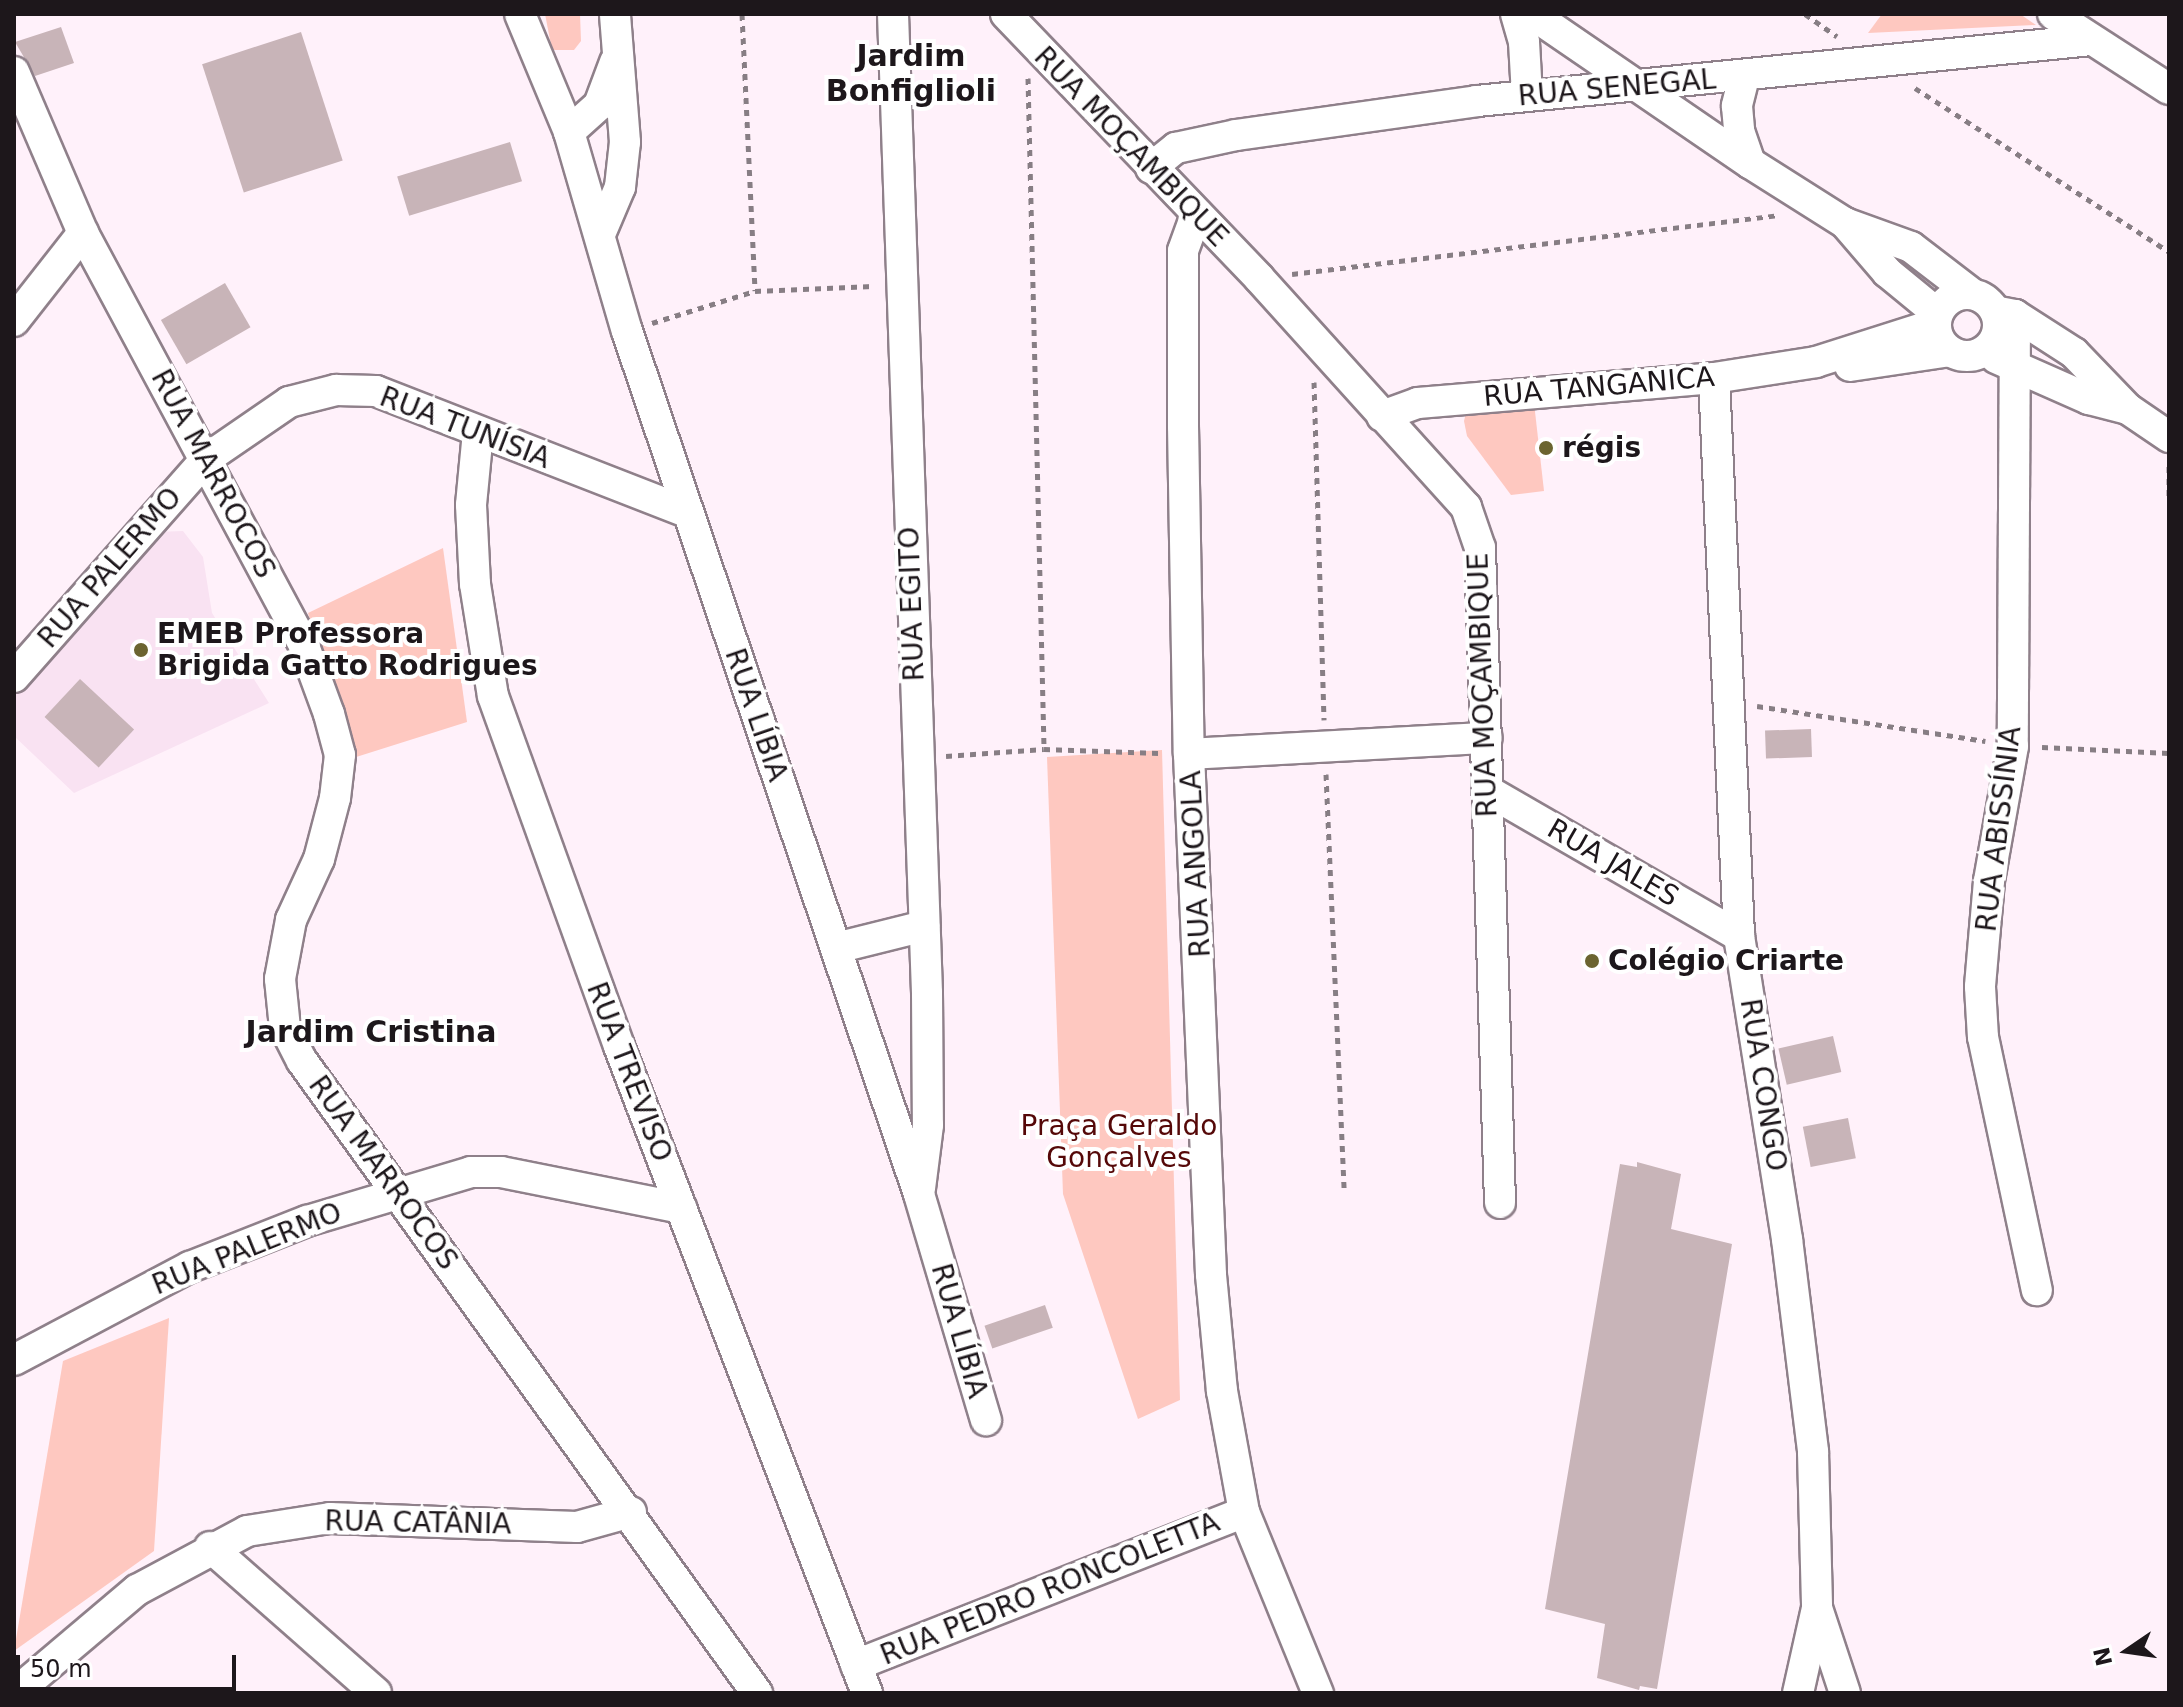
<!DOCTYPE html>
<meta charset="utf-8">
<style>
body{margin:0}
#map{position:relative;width:2183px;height:1707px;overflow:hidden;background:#fff1fa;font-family:"DejaVu Sans",sans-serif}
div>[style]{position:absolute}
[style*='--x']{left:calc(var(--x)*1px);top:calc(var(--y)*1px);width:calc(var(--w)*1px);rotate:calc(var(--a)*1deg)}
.built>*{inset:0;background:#f9e2f2}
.green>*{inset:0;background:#fec8c0}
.building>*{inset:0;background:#c8b4b8;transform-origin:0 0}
.path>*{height:5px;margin-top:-2.5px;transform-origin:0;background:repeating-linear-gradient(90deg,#877e84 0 6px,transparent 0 12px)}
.roads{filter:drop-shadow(2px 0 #8f808a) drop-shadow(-2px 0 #8f808a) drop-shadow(0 2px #8f808a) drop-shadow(0 -2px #8f808a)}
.minor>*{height:30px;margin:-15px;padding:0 15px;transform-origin:15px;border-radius:15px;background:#fff}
.minor>.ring{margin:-15px;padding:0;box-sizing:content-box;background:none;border:30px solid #fff;border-radius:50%}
.dots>*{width:22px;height:22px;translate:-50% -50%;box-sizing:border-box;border:4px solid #fff;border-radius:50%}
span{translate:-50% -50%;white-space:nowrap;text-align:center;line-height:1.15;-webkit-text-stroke:8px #fff;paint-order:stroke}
.street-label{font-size:28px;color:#1d171b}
.poi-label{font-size:28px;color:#1d171b;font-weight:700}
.left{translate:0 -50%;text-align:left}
.park-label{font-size:28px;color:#550808}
.neighbourhood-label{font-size:30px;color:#1d171b;font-weight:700}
.frame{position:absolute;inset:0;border:16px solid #1d171b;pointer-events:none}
.north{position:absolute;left:2087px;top:1611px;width:80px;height:80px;-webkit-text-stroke:6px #fff;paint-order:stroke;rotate:257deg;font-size:22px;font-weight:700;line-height:32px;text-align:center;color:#1d171b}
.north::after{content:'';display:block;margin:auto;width:28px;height:36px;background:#1d171b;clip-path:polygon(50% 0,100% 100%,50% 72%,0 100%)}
.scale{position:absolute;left:16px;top:1655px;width:220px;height:36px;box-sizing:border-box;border:4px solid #1d171b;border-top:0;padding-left:10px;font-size:24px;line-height:28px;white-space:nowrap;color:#1d171b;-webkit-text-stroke:6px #fff;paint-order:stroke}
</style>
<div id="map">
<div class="built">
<i style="clip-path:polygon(183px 531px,203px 557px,212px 613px,269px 703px,74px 793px,14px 736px,14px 686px,156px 532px)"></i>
</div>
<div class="green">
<i style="clip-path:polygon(545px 14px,580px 14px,581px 41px,574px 50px,552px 50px)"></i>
<i style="clip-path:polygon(1882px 14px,2020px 14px,2036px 25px,1868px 33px)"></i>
<i style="clip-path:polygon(1533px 394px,1544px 491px,1511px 495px,1467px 436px,1464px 421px,1466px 413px)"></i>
<i style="clip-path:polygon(443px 548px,467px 722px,353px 758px,308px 613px)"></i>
<i style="clip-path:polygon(1162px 750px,1180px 1400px,1138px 1419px,1063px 1194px,1047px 757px)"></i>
<i style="clip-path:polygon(169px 1318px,154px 1551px,14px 1651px,63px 1361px)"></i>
</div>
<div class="building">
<i style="clip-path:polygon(61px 27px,74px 63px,35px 76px,15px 42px)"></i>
<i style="left:301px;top:32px;width:135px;height:104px;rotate:72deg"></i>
<i style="left:510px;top:142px;width:41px;height:118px;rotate:73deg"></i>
<i style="left:225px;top:283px;width:51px;height:74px;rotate:60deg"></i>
<i style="left:80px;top:679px;width:74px;height:52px;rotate:43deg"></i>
<i style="left:1811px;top:729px;width:28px;height:46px;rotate:88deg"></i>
<i style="left:1833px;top:1036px;width:37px;height:56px;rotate:77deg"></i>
<i style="left:1848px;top:1118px;width:41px;height:46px;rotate:79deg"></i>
<i style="clip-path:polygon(1637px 1162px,1681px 1174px,1671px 1229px,1732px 1244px,1657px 1689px,1640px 1686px,1639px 1690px,1597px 1678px,1605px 1624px,1545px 1609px,1620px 1164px,1637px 1167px)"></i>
<i style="left:1045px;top:1305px;width:24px;height:64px;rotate:71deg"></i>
</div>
<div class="path">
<i style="--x:742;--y:14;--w:277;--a:87.3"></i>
<i style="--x:1805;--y:14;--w:39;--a:35"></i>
<i style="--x:1028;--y:78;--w:671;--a:88.63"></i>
<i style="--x:1915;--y:88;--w:302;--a:32.8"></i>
<i style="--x:1292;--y:274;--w:490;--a:-6.9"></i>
<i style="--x:652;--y:323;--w:108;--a:-17.3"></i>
<i style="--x:755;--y:291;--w:118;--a:-2.4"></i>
<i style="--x:1314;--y:382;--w:338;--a:88.3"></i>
<i style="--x:2169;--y:466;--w:30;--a:90"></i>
<i style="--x:1757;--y:706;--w:231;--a:8.7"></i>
<i style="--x:2042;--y:747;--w:127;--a:2.7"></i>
<i style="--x:946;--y:756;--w:98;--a:-4.1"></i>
<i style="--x:1044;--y:749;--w:115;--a:2"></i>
<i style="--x:1326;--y:774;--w:419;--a:87.5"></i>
</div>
<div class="roads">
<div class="minor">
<i style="--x:520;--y:14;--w:128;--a:67.4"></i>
<i style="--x:569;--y:132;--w:207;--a:73.8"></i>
<i style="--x:627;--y:331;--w:911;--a:71.31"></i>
<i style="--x:919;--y:1194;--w:236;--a:73.5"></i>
<i style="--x:893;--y:14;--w:980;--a:88.01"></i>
<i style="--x:927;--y:993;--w:132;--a:89.6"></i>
<i style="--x:928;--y:1125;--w:64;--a:97.2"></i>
<i style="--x:1006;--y:14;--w:366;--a:46.2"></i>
<i style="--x:1259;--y:278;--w:309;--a:47.9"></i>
<i style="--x:1466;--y:507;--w:43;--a:71.1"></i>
<i style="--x:1480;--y:548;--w:655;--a:88.25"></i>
<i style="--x:1516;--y:14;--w:29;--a:74"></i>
<i style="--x:1524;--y:42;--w:54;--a:86.8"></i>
<i style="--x:1532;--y:14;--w:264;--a:34.4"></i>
<i style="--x:1750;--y:163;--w:112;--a:32.3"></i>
<i style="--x:1845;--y:223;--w:70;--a:20"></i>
<i style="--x:1911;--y:247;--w:76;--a:37.5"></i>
<i style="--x:2053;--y:14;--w:138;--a:32.9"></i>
<i style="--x:14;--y:72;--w:175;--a:66.8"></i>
<i style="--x:83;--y:233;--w:468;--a:61.8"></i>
<i style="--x:304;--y:646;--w:72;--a:69.8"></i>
<i style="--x:329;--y:714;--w:42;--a:75"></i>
<i style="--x:340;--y:755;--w:43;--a:96.6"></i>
<i style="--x:335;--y:798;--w:63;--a:104.7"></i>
<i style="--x:319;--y:859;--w:67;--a:114.7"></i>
<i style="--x:291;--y:920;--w:60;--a:100.6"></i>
<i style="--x:280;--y:979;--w:49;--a:84.2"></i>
<i style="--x:285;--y:1028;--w:37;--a:63"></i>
<i style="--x:302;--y:1061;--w:779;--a:54.25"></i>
<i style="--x:1744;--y:77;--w:30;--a:104"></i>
<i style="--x:1737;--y:106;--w:25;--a:85"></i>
<i style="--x:1739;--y:131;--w:34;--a:71"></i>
<i style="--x:569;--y:132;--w:40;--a:-42"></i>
<i style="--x:599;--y:105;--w:46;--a:-69.6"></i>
<i style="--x:1151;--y:168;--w:32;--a:-39"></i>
<i style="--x:1176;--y:148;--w:61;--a:-12.2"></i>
<i style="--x:1236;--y:135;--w:243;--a:-8"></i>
<i style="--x:1477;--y:101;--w:617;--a:-5.67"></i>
<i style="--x:1196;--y:215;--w:38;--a:110"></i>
<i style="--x:1183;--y:251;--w:175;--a:90"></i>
<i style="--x:1183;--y:426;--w:328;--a:89"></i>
<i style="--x:1189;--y:754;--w:521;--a:87.58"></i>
<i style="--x:1211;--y:1275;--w:117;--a:84.6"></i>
<i style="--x:1222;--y:1391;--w:123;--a:79.7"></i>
<i style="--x:1244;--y:1512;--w:196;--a:67.8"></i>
<i style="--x:1845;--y:223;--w:65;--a:49.4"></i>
<i style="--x:1887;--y:272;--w:65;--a:39.4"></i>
<i style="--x:601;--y:232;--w:49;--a:-67.1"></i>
<i style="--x:620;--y:187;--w:45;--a:-83.7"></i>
<i style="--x:625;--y:142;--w:128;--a:-94.5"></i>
<i class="ring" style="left:1936px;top:294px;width:32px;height:32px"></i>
<i style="--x:1999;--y:312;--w:16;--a:11"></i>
<i style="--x:2015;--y:315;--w:70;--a:32.8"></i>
<i style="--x:2074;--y:353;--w:78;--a:46"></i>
<i style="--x:2128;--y:409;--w:50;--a:34.3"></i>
<i style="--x:2015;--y:315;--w:431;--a:90.3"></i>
<i style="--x:2013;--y:746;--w:137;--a:100.1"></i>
<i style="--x:1989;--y:881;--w:106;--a:94.9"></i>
<i style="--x:1980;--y:987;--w:50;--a:86.6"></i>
<i style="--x:1983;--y:1037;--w:259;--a:78"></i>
<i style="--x:14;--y:321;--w:112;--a:-51.9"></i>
<i style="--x:1996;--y:358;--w:102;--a:23.8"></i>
<i style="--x:2089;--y:399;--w:40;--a:14.4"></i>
<i style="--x:1850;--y:366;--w:100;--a:-8.6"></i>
<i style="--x:1714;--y:378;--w:559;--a:87.43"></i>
<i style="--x:1739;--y:936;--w:307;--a:81"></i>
<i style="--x:1787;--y:1239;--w:215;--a:83"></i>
<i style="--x:1813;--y:1452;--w:156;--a:88.5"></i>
<i style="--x:1817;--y:1608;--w:87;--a:102.6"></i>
<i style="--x:1382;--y:416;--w:38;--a:-20"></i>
<i style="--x:1418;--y:403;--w:297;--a:-4.8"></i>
<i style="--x:1714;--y:378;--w:103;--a:-8.9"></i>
<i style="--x:1816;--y:362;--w:125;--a:-17.7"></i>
<i style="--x:478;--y:432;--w:73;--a:95.5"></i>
<i style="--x:471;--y:505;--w:79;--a:87.1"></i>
<i style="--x:475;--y:584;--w:113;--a:80.9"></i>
<i style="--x:493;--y:696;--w:372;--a:70.2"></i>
<i style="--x:619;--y:1046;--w:693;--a:69.03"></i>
<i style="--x:14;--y:677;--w:290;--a:-48.6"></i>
<i style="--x:206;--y:459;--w:101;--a:-34.5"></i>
<i style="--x:289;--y:402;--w:49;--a:-14.3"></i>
<i style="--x:336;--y:390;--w:40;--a:1.4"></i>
<i style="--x:376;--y:391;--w:334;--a:21.3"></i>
<i style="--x:1189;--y:754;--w:298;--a:-3.1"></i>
<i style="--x:1488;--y:791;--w:290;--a:30"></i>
<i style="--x:836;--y:948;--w:91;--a:-14"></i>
<i style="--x:14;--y:1360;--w:199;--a:-27.9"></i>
<i style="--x:190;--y:1267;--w:126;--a:-21.5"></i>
<i style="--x:307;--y:1221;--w:171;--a:-16.6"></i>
<i style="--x:471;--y:1172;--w:30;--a:0"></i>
<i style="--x:501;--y:1172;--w:184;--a:11.3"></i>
<i style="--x:210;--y:1547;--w:221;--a:41.3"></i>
<i style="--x:1817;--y:1608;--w:89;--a:71.8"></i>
<i style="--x:856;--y:1665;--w:417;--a:-21.5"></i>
<i style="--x:15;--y:1693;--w:160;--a:-40.2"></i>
<i style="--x:137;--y:1590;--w:125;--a:-28.2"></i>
<i style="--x:247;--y:1531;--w:84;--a:-8.9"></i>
<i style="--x:330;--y:1518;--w:247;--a:2.1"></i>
<i style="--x:577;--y:1527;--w:56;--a:-15.5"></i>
</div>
</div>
<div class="dots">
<i style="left:1546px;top:448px;background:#6b6430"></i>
<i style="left:141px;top:650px;background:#6b6430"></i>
<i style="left:1592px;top:961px;background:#6b6430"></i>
</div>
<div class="street-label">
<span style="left:1617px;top:88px;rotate:-5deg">RUA SENEGAL</span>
<span style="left:1131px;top:147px;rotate:46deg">RUA MOÇAMBIQUE</span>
<span style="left:1599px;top:387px;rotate:-5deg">RUA TANGANICA</span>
<span style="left:465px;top:428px;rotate:21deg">RUA TUNÍSIA</span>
<span style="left:213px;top:474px;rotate:62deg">RUA MARROCOS</span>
<span style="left:110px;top:568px;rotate:-49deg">RUA PALERMO</span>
<span style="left:912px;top:604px;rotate:-92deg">RUA EGITO</span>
<span style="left:1483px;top:685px;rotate:-92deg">RUA MOÇAMBIQUE</span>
<span style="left:756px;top:715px;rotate:71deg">RUA LÍBIA</span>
<span style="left:1999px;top:829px;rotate:-83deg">RUA ABISSÍNIA</span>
<span style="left:1613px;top:863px;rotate:30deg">RUA JALES</span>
<span style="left:1196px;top:864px;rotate:-93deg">RUA ANGOLA</span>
<span style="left:629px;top:1072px;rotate:69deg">RUA TREVISO</span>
<span style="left:1763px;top:1085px;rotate:81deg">RUA CONGO</span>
<span style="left:383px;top:1173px;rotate:54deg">RUA MARROCOS</span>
<span style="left:247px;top:1249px;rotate:-22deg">RUA PALERMO</span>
<span style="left:959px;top:1331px;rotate:74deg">RUA LÍBIA</span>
<span style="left:418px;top:1523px;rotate:1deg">RUA CATÂNIA</span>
<span style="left:1050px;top:1589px;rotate:-22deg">RUA PEDRO RONCOLETTA</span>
</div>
<div class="poi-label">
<span class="left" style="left:1562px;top:448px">régis</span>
<span class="left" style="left:157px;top:650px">EMEB Professora<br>Brigida Gatto Rodrigues</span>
<span class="left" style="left:1608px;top:961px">Colégio Criarte</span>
</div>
<div class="park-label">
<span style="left:1119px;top:1142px">Praça Geraldo<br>Gonçalves</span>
</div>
<div class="neighbourhood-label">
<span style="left:911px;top:73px">Jardim<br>Bonfiglioli</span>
<span style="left:371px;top:1032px">Jardim Cristina</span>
</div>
<div class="frame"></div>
<div class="north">N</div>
<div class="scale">50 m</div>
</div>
